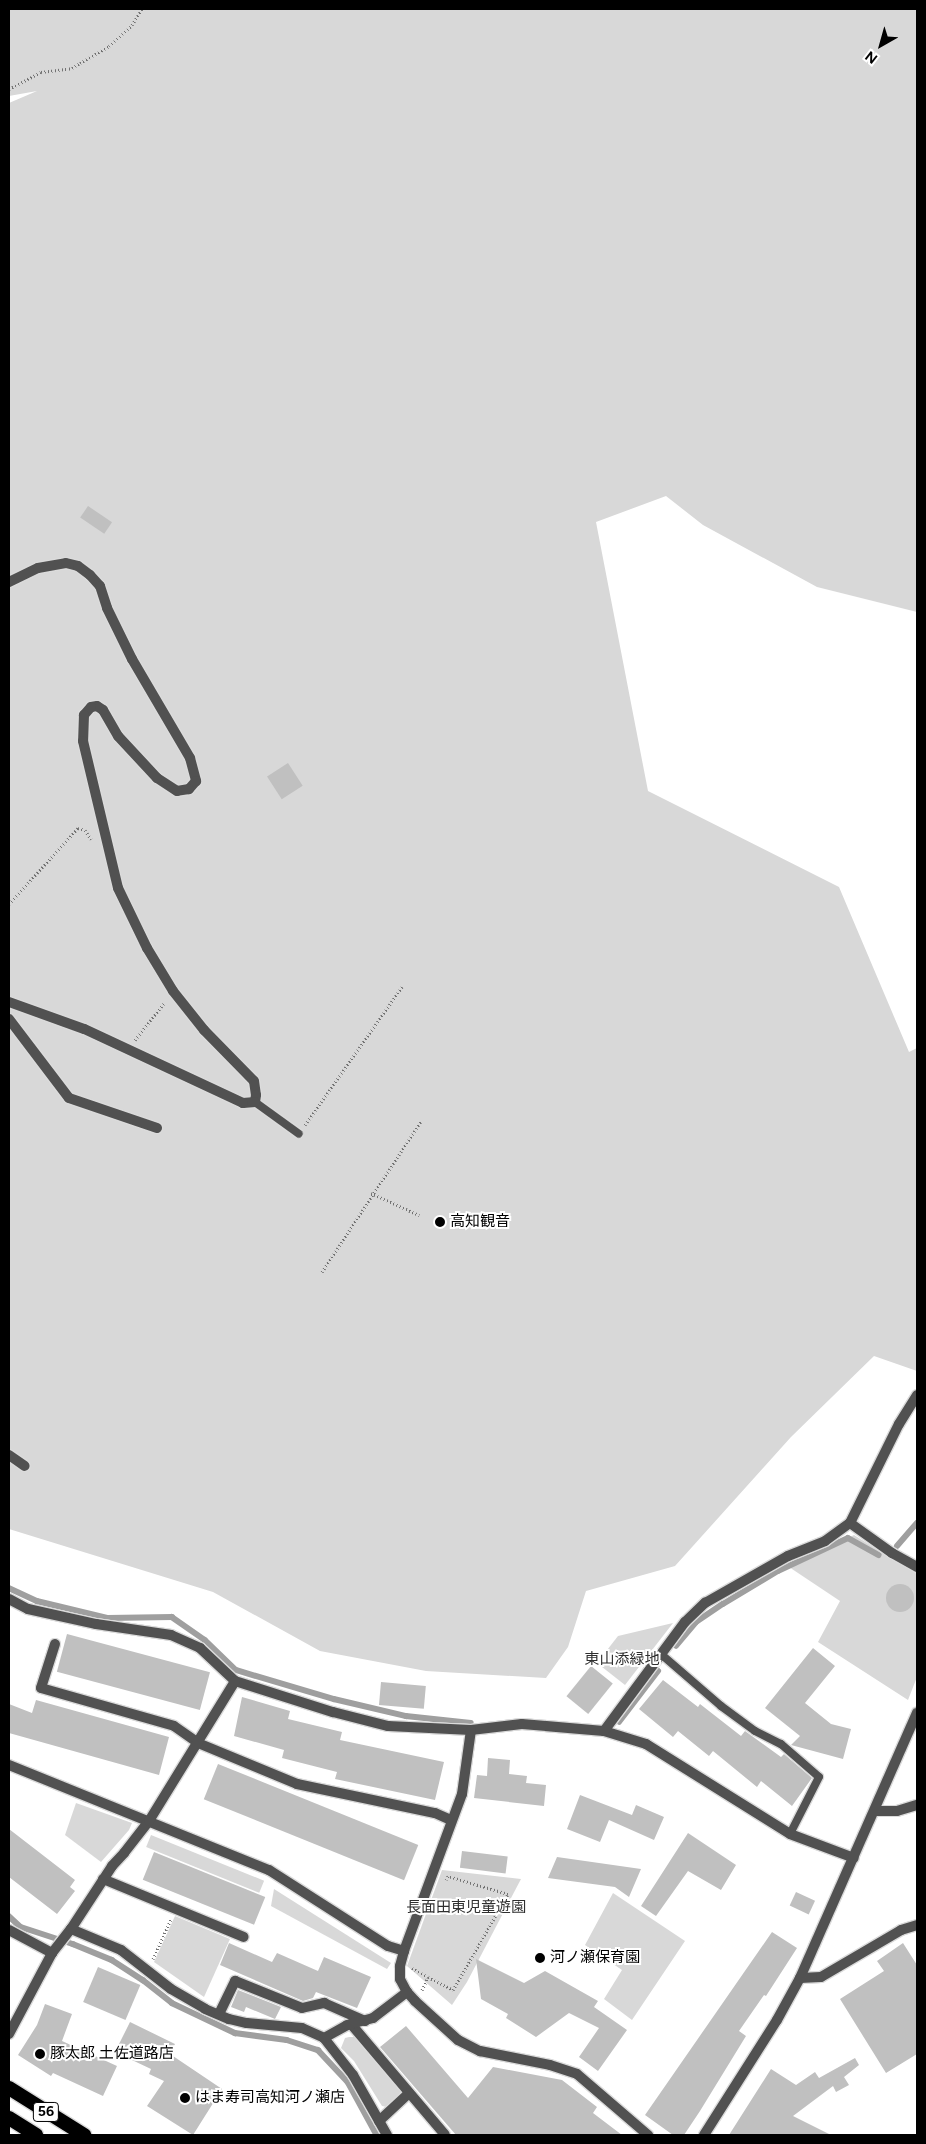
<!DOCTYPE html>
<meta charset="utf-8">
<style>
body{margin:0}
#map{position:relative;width:926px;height:2144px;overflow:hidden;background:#fff;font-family:Figtree,"Noto Sans JP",sans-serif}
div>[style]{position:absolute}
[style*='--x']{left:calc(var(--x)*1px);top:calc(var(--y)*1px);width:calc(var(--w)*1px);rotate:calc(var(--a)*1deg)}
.green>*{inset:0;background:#d8d8d8;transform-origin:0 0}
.stream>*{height:5.5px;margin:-2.75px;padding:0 2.75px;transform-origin:2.75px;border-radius:2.75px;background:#9f9f9f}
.building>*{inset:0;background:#c0c0c0;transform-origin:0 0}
.round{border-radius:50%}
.path>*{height:3px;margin-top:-1.5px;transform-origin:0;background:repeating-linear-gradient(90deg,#737373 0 1px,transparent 0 3.5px)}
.roads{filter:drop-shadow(1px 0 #dbdbdb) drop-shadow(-1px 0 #dbdbdb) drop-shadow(0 1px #dbdbdb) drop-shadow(0 -1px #dbdbdb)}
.service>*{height:8px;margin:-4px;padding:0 4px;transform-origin:4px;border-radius:4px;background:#515151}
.minor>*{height:10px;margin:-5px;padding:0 5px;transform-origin:5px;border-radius:5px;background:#515151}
.tertiary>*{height:10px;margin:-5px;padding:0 5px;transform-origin:5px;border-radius:5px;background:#515151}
.trunk>*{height:14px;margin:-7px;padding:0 7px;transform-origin:7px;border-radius:7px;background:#000}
.dots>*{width:14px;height:14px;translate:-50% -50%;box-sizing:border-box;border:2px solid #fff;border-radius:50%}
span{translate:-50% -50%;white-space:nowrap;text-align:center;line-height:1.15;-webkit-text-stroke:4px #fff;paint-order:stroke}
.shield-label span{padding:1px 4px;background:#fff;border:1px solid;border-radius:4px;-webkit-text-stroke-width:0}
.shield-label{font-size:14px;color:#000;font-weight:700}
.poi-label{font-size:15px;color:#000}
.left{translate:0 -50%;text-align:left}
.park-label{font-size:15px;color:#2f2f2f}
.frame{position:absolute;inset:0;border:10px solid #000;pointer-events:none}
.north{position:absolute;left:856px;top:20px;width:50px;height:50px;-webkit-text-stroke:4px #fff;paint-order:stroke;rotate:218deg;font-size:14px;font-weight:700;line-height:20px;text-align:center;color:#000}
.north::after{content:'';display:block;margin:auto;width:18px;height:22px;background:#000;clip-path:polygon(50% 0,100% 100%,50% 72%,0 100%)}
</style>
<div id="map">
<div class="green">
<i style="clip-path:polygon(9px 9px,917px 9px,917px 612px,817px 587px,703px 525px,666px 496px,596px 522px,648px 791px,839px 887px,909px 1052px,917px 1048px,917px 1371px,874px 1356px,791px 1437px,675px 1566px,586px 1591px,568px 1647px,546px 1678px,426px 1671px,320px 1651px,213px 1592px,9px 1529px,9px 103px,37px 91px,9px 96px)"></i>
<i style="clip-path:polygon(854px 1535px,917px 1574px,917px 1677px,908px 1700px,818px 1642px,840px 1601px,789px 1567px)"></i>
<i style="clip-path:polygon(673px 1623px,625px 1685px,597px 1663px,618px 1636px)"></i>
<i style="clip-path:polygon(76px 1803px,132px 1823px,129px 1830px,101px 1862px,65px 1835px)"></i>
<i style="left:151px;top:1835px;width:122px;height:13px;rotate:22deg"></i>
<i style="clip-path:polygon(442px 1870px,521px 1879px,467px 1982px,452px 2005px,407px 1966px)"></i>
<i style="clip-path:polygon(274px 1889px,391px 1963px,387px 1969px,271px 1906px)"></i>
<i style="clip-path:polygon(613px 1893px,685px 1941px,632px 2020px,604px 1999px,622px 1970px,585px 1945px)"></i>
<i style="clip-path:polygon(175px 1916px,230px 1939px,204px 1997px,154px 1962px)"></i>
<i style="clip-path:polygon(349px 2037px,355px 2037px,401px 2092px,400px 2097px,387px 2107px,382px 2106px,354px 2061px,341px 2048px,345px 2038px)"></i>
</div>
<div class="stream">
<i style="--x:897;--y:1546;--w:30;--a:-49"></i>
<i style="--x:9;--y:1588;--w:31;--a:25"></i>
<i style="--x:37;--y:1601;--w:73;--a:13.5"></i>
<i style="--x:108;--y:1618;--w:64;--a:-0.9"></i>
<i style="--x:172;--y:1617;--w:40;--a:34.9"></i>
<i style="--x:205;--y:1640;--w:43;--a:44.1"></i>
<i style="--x:236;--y:1670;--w:102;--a:16.5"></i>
<i style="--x:334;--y:1699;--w:74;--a:13.3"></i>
<i style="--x:406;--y:1716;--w:65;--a:6.1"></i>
<i style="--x:676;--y:1646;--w:31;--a:-50"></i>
<i style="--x:696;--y:1622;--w:32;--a:-34"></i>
<i style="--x:723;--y:1604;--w:64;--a:-31"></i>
<i style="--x:778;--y:1571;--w:77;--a:-25.2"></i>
<i style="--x:848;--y:1538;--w:35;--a:29"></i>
<i style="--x:619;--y:1722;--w:64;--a:-52.6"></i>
<i style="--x:9;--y:1916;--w:16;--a:43"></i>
<i style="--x:21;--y:1927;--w:55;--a:18.1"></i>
<i style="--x:73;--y:1944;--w:42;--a:22.3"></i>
<i style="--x:112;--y:1960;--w:37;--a:33"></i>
<i style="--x:143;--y:1980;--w:37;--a:38"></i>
<i style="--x:172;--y:2003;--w:70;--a:25.5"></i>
<i style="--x:235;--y:2033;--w:52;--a:7.7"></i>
<i style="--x:287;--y:2040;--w:33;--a:18"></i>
<i style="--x:318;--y:2050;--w:44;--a:46.8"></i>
<i style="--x:348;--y:2082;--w:60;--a:61.3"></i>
</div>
<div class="building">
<i style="left:88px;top:506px;width:29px;height:14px;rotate:34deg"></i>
<i style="left:288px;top:763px;width:27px;height:25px;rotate:57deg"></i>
<i class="round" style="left:886px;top:1584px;width:28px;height:28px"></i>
<i style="left:67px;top:1634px;width:148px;height:39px;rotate:15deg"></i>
<i style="clip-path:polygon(813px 1648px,835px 1666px,805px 1703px,831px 1724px,851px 1729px,843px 1759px,791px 1745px,800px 1736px,765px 1708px)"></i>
<i style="left:591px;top:1666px;width:28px;height:39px;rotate:39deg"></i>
<i style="clip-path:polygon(663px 1680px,698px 1707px,700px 1704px,741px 1736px,745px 1731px,781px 1757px,784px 1754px,812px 1778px,792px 1806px,761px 1781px,757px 1787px,713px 1751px,709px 1756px,678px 1731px,673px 1737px,639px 1709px)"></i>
<i style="left:381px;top:1682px;width:45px;height:23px;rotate:5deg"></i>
<i style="clip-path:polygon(242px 1697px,290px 1711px,288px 1719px,342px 1732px,340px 1740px,444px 1762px,435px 1800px,335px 1779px,337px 1772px,282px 1758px,284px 1750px,234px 1736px)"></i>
<i style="clip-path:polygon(36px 1700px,169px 1737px,159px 1775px,9px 1733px,9px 1704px,32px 1713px)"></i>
<i style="clip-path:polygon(488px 1758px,510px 1760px,509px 1774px,527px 1776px,526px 1783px,546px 1785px,544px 1806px,474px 1798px,477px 1775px,487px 1776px)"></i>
<i style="left:218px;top:1764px;width:216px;height:38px;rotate:22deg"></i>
<i style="clip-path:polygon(580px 1795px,632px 1815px,636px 1805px,664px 1817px,654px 1840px,609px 1820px,600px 1842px,567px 1829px)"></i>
<i style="clip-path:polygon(9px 1829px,75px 1880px,70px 1887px,75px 1891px,57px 1914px,9px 1877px)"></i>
<i style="clip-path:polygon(688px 1833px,736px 1865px,721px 1890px,688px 1871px,656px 1916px,641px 1906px)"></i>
<i style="left:462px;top:1851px;width:46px;height:17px;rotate:7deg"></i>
<i style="left:154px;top:1852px;width:120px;height:30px;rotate:22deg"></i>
<i style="clip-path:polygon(557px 1857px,641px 1869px,629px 1897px,615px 1887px,548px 1878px)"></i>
<i style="left:796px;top:1892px;width:21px;height:15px;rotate:25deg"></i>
<i style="clip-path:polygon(772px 1932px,797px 1948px,766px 1996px,764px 1995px,739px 2031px,746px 2036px,700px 2111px,684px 2135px,673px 2135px,645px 2115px)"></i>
<i style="clip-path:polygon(229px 1943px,272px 1962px,277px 1953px,318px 1971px,324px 1957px,371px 1977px,357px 2008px,316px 1992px,313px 1998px,303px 2001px,220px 1965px)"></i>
<i style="clip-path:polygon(903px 1943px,917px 1965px,917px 2054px,886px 2073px,840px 1999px,884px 1971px,877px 1961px)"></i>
<i style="clip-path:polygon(476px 1959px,524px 1983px,545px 1971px,598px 2001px,594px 2007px,627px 2030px,598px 2071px,579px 2057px,599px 2028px,569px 2013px,536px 2037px,506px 2018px,508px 2014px,481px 1999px)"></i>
<i style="left:98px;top:1967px;width:46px;height:38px;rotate:23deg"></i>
<i style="clip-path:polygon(238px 1990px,281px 2007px,275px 2019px,246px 2007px,244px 2012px,231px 2007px)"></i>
<i style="clip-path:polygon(45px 2004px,72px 2014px,62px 2041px,117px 2066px,103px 2096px,53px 2073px,51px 2076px,18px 2055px,37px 2025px)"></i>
<i style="clip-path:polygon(130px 2022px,175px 2044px,170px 2054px,222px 2089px,193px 2135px,147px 2106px,164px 2081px,149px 2074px,151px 2069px,115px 2052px)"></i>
<i style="clip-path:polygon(406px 2026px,468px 2098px,493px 2067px,562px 2080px,597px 2107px,593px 2113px,622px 2135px,456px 2135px,380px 2047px)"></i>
<i style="clip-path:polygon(855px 2058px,859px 2065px,844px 2077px,849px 2085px,836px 2092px,833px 2086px,793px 2116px,831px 2135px,729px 2135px,771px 2069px,796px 2085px,815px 2072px,819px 2078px)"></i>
</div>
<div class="path">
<i style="--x:9;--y:89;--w:36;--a:-28"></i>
<i style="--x:41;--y:72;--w:31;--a:-7"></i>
<i style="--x:72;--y:68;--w:9;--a:-32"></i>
<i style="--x:80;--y:63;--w:34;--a:-30"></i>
<i style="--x:109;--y:46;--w:31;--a:-42"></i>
<i style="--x:132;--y:25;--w:19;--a:-58"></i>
<i style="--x:9;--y:904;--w:103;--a:-47.8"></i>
<i style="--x:78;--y:828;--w:7;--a:16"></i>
<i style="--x:85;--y:830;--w:11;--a:56"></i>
<i style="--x:135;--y:1040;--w:48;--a:-51.7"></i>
<i style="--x:305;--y:1125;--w:169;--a:-54.9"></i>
<i style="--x:371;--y:1193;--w:53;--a:24.6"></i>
<i style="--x:322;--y:1272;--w:181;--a:-56.7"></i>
<i style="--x:153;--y:1959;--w:44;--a:-65.8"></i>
<i style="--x:412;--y:1968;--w:18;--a:29"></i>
<i style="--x:422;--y:1990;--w:14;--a:-65"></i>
<i style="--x:428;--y:1977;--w:28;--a:27"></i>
<i style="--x:453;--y:1990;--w:111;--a:-60.2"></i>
<i style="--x:508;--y:1894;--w:63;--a:-163.3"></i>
<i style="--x:448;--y:1876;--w:4;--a:117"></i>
</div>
<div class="roads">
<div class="service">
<i style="--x:255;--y:1102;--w:54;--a:36"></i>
<i style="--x:662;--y:1655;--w:78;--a:40.8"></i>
<i style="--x:721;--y:1706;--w:42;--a:36.3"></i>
<i style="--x:755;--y:1731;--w:29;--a:27"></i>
<i style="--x:781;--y:1744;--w:50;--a:41"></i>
<i style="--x:819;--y:1777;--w:64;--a:117"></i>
</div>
<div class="minor">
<i style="--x:9;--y:582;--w:32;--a:-26"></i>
<i style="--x:38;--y:568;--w:28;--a:-10"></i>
<i style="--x:66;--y:563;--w:12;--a:14"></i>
<i style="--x:78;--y:566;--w:15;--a:37"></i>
<i style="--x:90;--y:575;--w:15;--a:48"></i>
<i style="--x:100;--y:586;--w:23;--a:72"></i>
<i style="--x:107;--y:608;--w:57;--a:63.9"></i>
<i style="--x:132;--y:659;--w:115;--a:59.6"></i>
<i style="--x:190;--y:758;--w:24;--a:75"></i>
<i style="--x:196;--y:781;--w:11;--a:131"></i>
<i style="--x:189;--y:789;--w:12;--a:171"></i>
<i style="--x:177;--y:791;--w:24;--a:-147"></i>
<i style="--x:157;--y:778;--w:57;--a:-132.9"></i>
<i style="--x:118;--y:736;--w:30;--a:-120"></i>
<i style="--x:103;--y:710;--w:7;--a:-146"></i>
<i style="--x:97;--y:706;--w:6;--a:171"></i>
<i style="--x:91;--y:707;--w:11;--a:131"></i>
<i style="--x:84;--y:715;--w:26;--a:92"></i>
<i style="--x:83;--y:741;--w:151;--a:76.6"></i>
<i style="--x:118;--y:888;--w:67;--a:64.2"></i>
<i style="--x:147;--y:948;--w:50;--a:58.8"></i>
<i style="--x:173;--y:991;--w:50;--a:51.5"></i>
<i style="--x:204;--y:1030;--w:71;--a:45.6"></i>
<i style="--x:254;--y:1081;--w:14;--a:82"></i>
<i style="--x:256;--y:1095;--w:7;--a:98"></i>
<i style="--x:255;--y:1102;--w:12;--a:175"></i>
<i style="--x:243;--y:1103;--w:175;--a:-155"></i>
<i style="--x:84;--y:1029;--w:80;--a:-160.2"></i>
<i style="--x:9;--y:1019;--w:99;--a:52.8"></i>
<i style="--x:69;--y:1098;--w:93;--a:18.8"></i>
<i style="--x:9;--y:1455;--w:19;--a:35"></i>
<i style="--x:850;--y:1523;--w:52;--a:35.5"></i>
<i style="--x:892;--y:1553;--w:29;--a:29"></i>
<i style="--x:9;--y:1599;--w:21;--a:28"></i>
<i style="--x:28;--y:1609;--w:70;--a:12.4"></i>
<i style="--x:96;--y:1624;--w:76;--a:8.3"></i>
<i style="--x:171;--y:1635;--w:32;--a:24"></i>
<i style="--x:200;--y:1648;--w:48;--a:43.3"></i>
<i style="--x:235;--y:1681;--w:103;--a:17.6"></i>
<i style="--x:333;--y:1712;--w:57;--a:14.3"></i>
<i style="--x:388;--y:1726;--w:83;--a:2.8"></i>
<i style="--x:471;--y:1730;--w:51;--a:-6.7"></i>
<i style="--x:522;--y:1724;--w:82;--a:4.9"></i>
<i style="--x:604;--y:1731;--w:44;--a:17.2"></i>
<i style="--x:646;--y:1744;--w:170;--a:32"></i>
<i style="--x:790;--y:1834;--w:68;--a:20.6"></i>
<i style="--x:55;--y:1644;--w:46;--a:107.7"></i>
<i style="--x:41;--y:1688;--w:138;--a:15.9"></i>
<i style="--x:174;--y:1726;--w:29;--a:35"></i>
<i style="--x:198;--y:1743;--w:107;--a:22.5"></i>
<i style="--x:297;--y:1784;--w:141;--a:11.9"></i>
<i style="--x:435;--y:1813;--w:17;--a:24"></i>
<i style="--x:471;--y:1730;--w:65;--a:98"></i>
<i style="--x:462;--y:1794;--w:167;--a:110.3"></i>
<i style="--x:404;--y:1951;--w:16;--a:105"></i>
<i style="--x:400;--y:1966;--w:13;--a:90"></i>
<i style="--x:400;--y:1979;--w:15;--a:62"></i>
<i style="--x:407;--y:1992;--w:12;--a:48"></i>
<i style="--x:415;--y:2001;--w:58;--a:42.2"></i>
<i style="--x:458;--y:2040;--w:25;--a:27"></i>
<i style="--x:480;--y:2051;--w:71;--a:11.3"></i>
<i style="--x:550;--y:2065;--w:28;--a:18"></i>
<i style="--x:577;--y:2074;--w:94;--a:40.7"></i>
<i style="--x:604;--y:1731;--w:136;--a:-53.4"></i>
<i style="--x:685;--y:1622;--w:28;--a:-44"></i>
<i style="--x:705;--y:1603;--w:95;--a:-29.5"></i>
<i style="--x:788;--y:1556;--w:40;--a:-22"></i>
<i style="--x:825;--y:1541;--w:31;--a:-36"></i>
<i style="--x:850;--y:1523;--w:110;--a:-63.7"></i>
<i style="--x:899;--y:1424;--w:34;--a:-58"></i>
<i style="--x:9;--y:1765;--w:280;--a:22"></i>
<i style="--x:269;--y:1870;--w:141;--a:32.6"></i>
<i style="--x:388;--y:1946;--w:17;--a:17"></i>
<i style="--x:875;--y:1811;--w:22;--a:0"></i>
<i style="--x:897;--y:1811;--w:21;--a:-17"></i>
<i style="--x:103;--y:1879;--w:152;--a:22.4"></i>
<i style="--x:71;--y:1929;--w:54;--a:22.8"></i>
<i style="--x:121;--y:1950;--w:63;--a:38"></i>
<i style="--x:171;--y:1989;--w:39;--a:30"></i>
<i style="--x:205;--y:2009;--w:26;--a:23"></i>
<i style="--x:229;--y:2019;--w:18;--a:13"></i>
<i style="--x:247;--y:2023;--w:55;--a:5.2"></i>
<i style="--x:302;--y:2028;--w:24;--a:24"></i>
<i style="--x:324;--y:2038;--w:47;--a:51.9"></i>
<i style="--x:353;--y:2075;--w:69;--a:60.5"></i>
<i style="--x:9;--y:1930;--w:49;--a:28.1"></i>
<i style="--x:800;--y:1978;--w:21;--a:-3"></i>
<i style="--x:821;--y:1977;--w:93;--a:-30.4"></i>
<i style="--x:901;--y:1930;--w:17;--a:-17"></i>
<i style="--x:219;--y:2014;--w:37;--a:-64"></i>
<i style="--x:235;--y:1981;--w:72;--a:21.9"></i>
<i style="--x:302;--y:2008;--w:23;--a:-13"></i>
<i style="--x:324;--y:2003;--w:45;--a:23.7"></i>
<i style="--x:351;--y:2024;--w:145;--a:49.7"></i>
<i style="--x:9;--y:2034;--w:92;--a:-62"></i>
<i style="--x:52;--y:1953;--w:31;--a:-52"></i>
<i style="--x:71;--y:1929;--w:75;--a:-56.9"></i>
<i style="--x:112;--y:1866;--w:18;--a:-47"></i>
<i style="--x:124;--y:1853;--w:41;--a:-52"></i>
<i style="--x:149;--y:1821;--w:164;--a:-58.4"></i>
<i style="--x:324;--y:2038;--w:26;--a:-29"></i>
<i style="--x:347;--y:2025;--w:27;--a:-15"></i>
<i style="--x:373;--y:2018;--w:43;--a:-37.4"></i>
<i style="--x:379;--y:2121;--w:41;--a:-43"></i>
</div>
<div class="tertiary">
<i style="--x:704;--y:2135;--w:136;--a:-57.6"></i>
<i style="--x:777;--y:2020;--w:48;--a:-61.3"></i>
<i style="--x:800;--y:1978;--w:290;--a:-66.2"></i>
</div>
<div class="trunk">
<i style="--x:9;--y:2088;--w:89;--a:32.1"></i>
<i style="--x:9;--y:2118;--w:32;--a:32"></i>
</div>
</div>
<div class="dots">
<i style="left:440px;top:1222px;background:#000"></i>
<i style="left:540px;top:1958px;background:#000"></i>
<i style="left:40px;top:2054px;background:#000"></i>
<i style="left:185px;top:2098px;background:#000"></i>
</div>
<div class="shield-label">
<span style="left:46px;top:2112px">56</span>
</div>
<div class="poi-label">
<span class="left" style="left:450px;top:1222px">高知観音</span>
<span class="left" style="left:550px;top:1958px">河ノ瀬保育園</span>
<span class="left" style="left:50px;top:2054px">豚太郎 土佐道路店</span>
<span class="left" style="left:195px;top:2098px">はま寿司高知河ノ瀬店</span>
</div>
<div class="park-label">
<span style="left:622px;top:1660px">東山添緑地</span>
<span style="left:466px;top:1908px">長面田東児童遊園</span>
</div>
<div class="frame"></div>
<div class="north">N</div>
</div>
